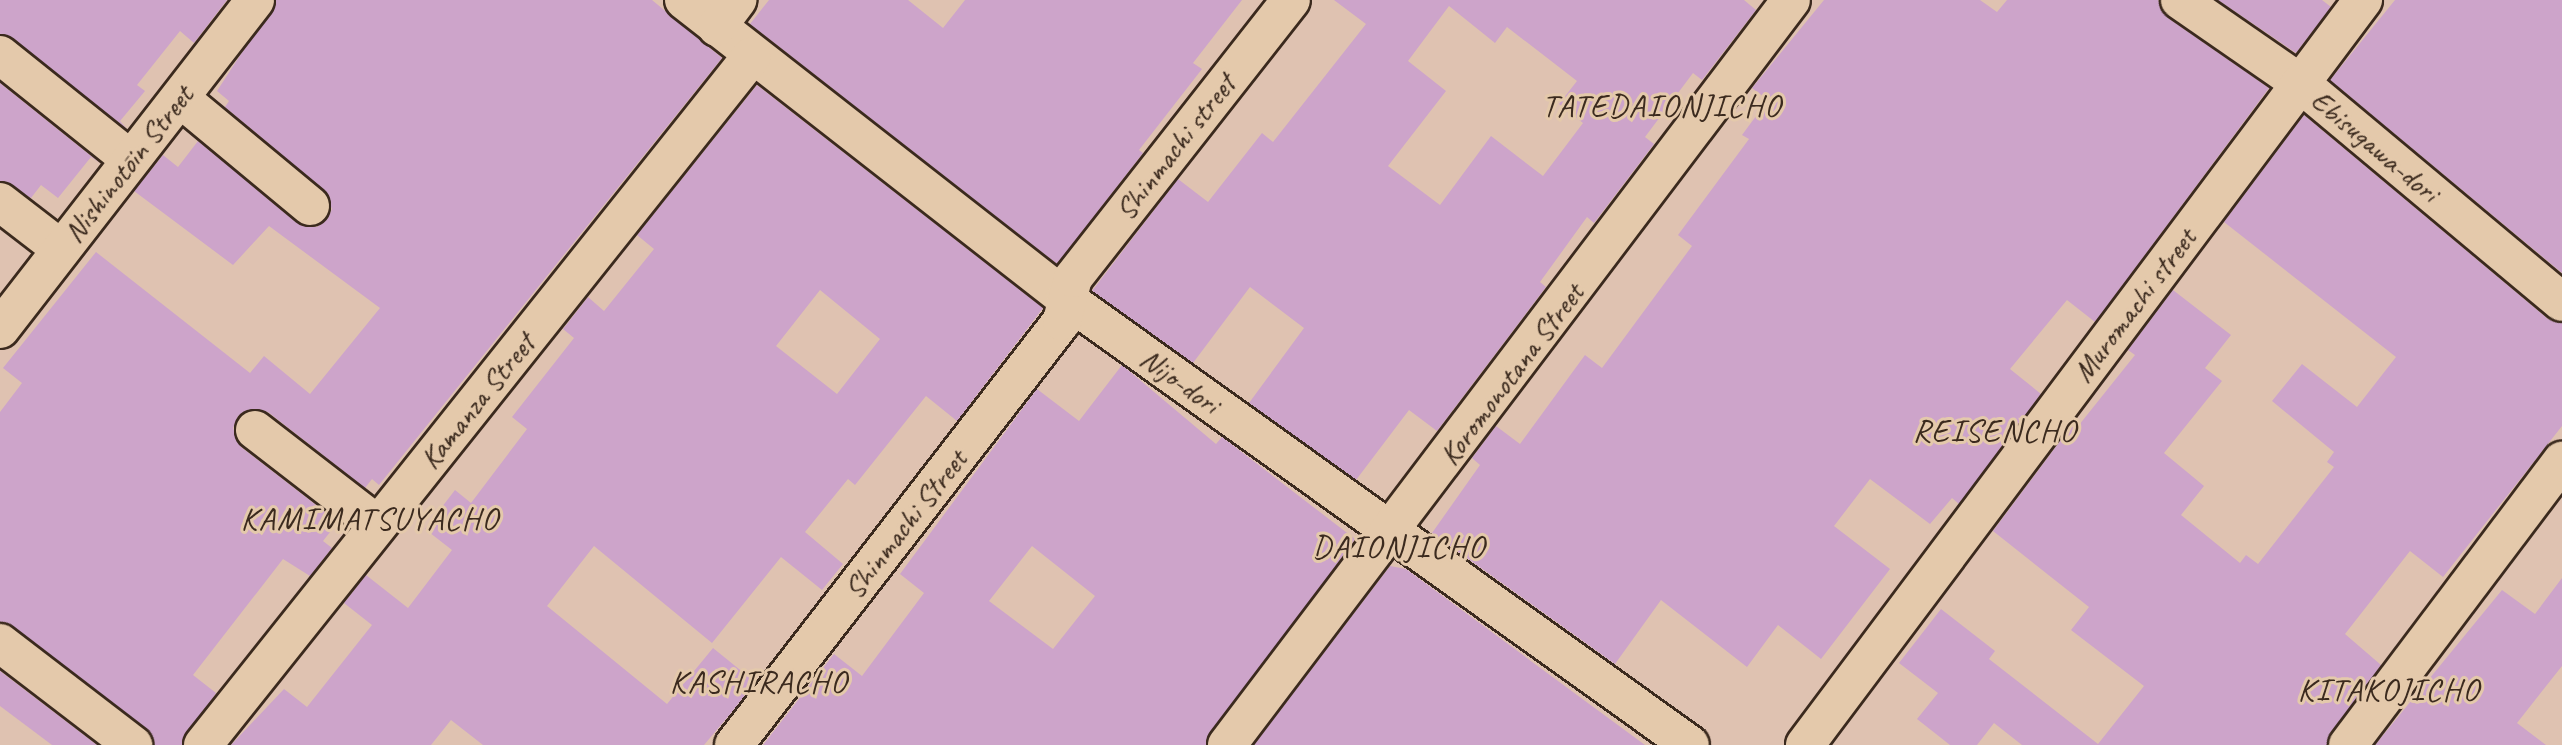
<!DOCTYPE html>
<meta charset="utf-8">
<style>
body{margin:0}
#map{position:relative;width:2562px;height:745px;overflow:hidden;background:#dfc2b1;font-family:Caveat,sans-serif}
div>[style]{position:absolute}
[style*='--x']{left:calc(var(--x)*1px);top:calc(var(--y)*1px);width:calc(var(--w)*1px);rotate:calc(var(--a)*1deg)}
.building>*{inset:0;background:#cda4ca}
.roads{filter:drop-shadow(2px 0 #3b2a1e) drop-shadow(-2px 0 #3b2a1e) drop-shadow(0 2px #3b2a1e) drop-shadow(0 -2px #3b2a1e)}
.minor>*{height:38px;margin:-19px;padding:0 19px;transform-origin:19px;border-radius:19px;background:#e4c9ab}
span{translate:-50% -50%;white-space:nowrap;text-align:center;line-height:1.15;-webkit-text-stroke:6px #e4c9ab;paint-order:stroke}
.street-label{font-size:30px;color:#3b2a1e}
.neighbourhood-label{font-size:32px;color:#3b2a1e;letter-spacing:2px}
</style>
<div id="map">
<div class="building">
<i style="clip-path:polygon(0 0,227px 0,194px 43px,180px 31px,137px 85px,145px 91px,120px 121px,127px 129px,0 34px)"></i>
<i style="clip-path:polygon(276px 0,652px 0,722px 58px,379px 485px,372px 479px,365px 488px,268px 412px,247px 410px,238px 416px,233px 428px,241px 447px,338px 522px,323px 541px,332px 548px,310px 576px,283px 559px,193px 675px,216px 693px,182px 745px,154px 745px,146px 728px,0 622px,0 412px,22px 383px,3px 368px,96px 252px,250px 373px,264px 356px,310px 394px,380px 308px,269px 226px,233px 265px,134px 191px,163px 155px,178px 167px,198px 141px,297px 223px,317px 227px,327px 219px,332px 209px,324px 190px,225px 107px,229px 101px,217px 91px)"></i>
<i style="clip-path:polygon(769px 0,908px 0,943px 28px,965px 0,1242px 0,1193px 63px,1202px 69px,1139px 150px,1143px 153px,1057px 264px,750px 24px)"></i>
<i style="clip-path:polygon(evenodd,1334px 0,1744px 0,1756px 10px,1702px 80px,1693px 73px,1645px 137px,1654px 144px,1594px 223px,1587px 217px,1540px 282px,1546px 287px,1437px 431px,1409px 410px,1356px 480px,1249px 403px,1304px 328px,1250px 287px,1193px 363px,1092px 291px,1178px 179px,1208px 202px,1262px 133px,1273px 142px,1366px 24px,1334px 0,1449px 6px,1495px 43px,1507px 27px,1577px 81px,1559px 104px,1583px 123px,1543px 176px,1491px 136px,1440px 205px,1388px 166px,1446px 91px,1408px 61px,1449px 6px)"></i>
<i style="clip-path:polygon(1824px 0,1980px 0,1997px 12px,2007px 0,2158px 0,2168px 18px,2269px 88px,2095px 322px,2067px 300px,2010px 369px,2041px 394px,1959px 504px,1952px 498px,1930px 524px,1870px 479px,1834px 526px,1890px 569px,1821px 659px,1778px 625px,1747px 667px,1661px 600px,1615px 664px,1432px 533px,1480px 465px,1472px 458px,1496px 426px,1520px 444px,1585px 355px,1602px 368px,1692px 246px,1678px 235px,1749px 139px,1742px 135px,1768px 100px,1752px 88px)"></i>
<i style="clip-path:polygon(2218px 0,2322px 0,2331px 7px,2296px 53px)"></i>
<i style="clip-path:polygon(2395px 0,2562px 0,2562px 273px,2330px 80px)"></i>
<i style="clip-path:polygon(0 83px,101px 164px,91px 157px,58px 198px,41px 185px,31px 198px,0 181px)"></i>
<i style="clip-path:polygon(evenodd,757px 85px,1043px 308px,957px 421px,926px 396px,855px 485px,848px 479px,805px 532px,843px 564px,822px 590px,781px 557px,712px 643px,594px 546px,547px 606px,667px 704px,713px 648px,755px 682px,731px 713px,704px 745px,483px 745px,451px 720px,431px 745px,231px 745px,284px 689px,307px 707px,372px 625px,344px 603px,366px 575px,408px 608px,452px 550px,425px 529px,455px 490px,471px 503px,527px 429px,512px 417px,574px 338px,563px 329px,588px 297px,604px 311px,654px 249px,637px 235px,757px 85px,820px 290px,880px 339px,837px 394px,776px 346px,820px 290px)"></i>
<i style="clip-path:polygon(2304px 115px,2548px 319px,2562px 323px,2562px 426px,2443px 577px,2410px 551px,2345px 634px,2381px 665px,2327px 745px,2022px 745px,1994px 723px,1977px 745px,1950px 745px,1917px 719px,1938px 693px,1899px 663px,1941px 609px,1995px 651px,1989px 659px,2098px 744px,2144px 686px,2071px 630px,2089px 607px,1993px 531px,2075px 421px,2079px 425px,2135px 355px,2128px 350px,2173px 290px,2231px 335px,2205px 368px,2222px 381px,2164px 453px,2204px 486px,2181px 515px,2240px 563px,2246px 555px,2258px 564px,2334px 467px,2327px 462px,2334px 452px,2272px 401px,2302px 364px,2357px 407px,2396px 357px,2224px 222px)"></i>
<i style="clip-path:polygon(evenodd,1122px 365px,1216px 444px,1222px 437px,1355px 539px,1206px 745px,763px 745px,834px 654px,862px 676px,924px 593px,900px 574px,1037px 389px,1079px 421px,1122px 365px,1032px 546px,1095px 596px,1053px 649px,989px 601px,1032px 546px)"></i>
<i style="clip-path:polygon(1390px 566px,1406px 569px,1645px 745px,1254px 745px)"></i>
<i style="clip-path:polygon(2562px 578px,2562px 666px,2517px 723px,2546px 745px,2375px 745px,2502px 590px,2535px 614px)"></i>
<i style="clip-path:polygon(0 671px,97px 745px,52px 745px,0 706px)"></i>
</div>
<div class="roads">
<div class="minor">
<i style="--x:684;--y:0;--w:484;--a:38"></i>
<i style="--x:1065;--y:298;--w:768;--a:35.57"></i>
<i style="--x:2180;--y:0;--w:146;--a:34.7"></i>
<i style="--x:2300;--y:83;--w:341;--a:39.9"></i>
<i style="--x:717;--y:27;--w:34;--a:-53"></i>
<i style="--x:0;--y:55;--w:166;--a:38.7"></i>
<i style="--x:180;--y:98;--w:169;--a:39.7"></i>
<i style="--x:0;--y:202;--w:77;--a:37.6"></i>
<i style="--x:0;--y:329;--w:416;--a:-52.2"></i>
<i style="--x:255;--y:430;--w:155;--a:37.7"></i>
<i style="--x:0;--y:643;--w:168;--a:37.5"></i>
<i style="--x:203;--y:745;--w:880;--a:-51.46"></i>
<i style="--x:734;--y:745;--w:536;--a:-52.28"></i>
<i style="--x:1062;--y:321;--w:44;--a:-75.7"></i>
<i style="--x:1073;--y:278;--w:353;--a:-51.9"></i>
<i style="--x:1227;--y:745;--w:934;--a:-52.87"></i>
<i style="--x:1805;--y:745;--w:931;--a:-53.17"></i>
<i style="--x:2348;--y:745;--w:356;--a:-53"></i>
</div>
</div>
<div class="street-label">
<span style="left:2375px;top:146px;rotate:40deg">Ebisugawa-dori</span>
<span style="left:1175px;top:147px;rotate:-52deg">Shinmachi street</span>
<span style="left:128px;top:164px;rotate:-52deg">Nishinotōin Street</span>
<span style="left:2134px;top:305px;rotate:-53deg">Muromachi street</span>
<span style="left:1511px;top:374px;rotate:-53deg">Koromonotana Street</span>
<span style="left:1180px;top:381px;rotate:36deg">Nijo-dori</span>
<span style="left:477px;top:401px;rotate:-51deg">Kamanza Street</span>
<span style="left:905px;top:524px;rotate:-52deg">Shinmachi Street</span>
</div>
<div class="neighbourhood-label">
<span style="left:1662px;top:106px">TATEDAIONJICHO</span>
<span style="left:1995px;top:431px">REISENCHO</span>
<span style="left:370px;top:519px">KAMIMATSUYACHO</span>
<span style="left:1399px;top:547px">DAIONJICHO</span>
<span style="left:759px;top:682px">KASHIRACHO</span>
<span style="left:2389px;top:690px">KITAKOJICHO</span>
</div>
</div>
